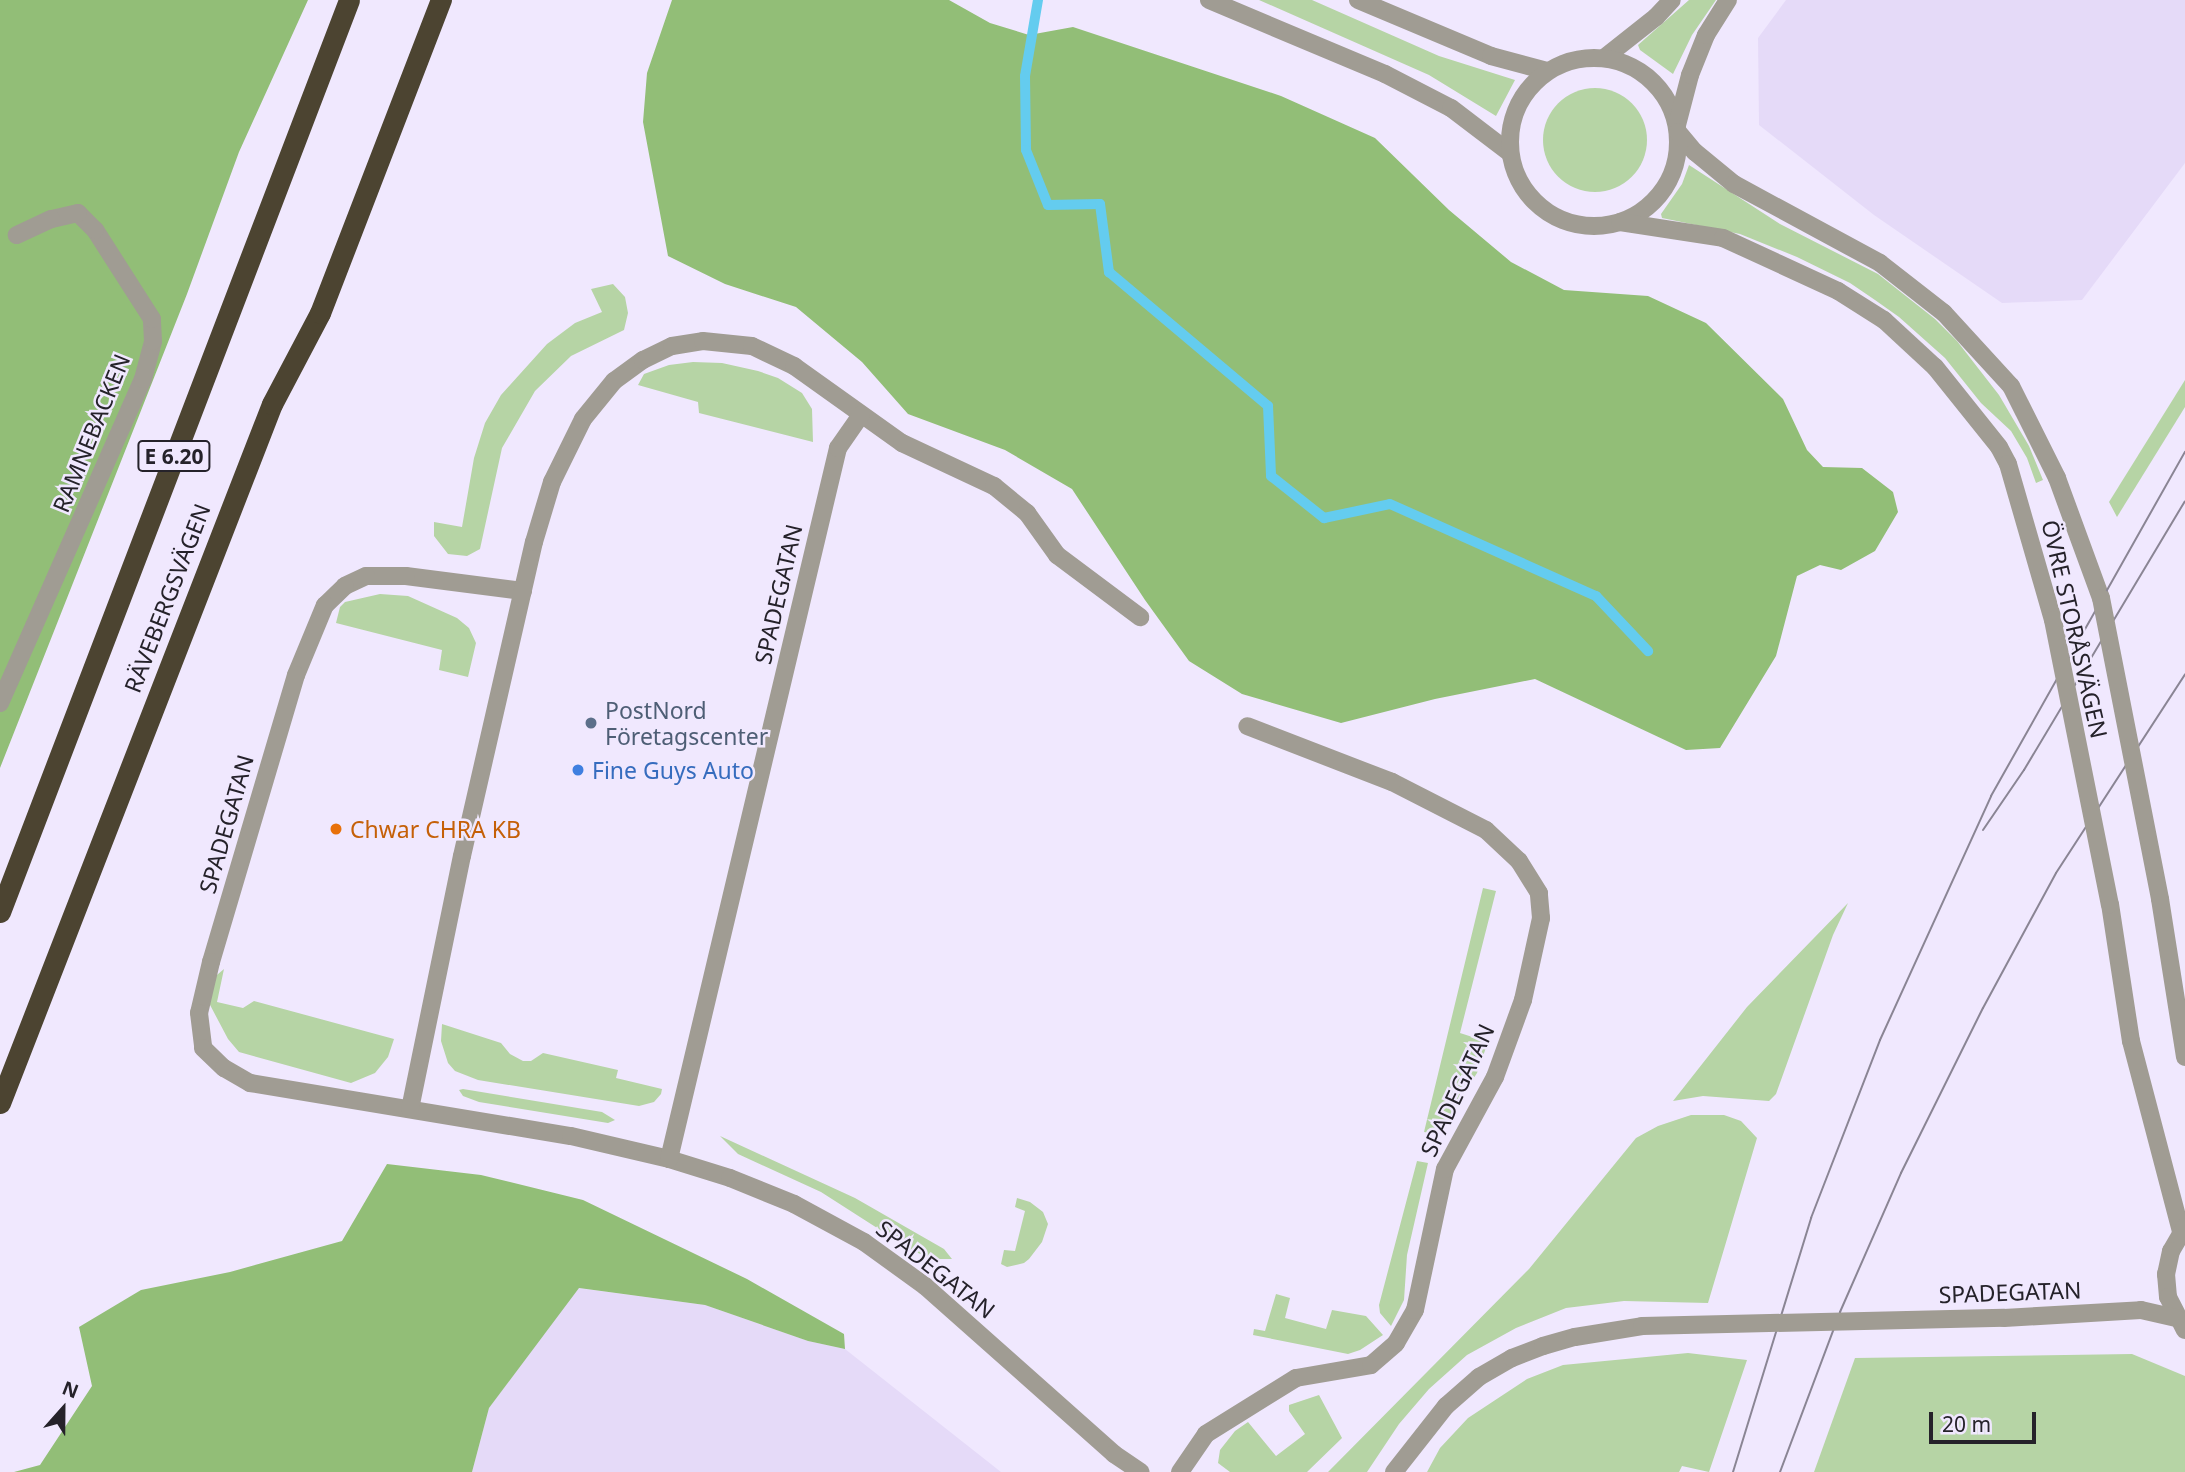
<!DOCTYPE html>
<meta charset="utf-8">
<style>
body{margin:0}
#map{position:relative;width:2185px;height:1472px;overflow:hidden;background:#f0e8fe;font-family:"Noto Sans",sans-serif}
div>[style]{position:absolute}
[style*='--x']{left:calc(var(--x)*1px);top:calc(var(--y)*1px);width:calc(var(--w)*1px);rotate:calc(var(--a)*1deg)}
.built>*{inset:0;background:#e5daf8}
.green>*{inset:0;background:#b6d4a5}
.round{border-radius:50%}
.forest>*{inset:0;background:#92be77}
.stream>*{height:10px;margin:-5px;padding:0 5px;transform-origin:5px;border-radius:5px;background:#64ccef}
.minor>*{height:18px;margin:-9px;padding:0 9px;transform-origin:9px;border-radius:9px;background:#a09c93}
.minor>.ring{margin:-9px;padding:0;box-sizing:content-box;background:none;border:18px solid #a09c93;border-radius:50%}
.highway>*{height:21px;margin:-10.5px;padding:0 10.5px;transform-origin:10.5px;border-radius:10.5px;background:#4c4431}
.tram>*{height:2px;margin:-1px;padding:0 1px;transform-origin:1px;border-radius:1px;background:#8a8594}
.minor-bridge>*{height:18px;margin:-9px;padding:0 9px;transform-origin:9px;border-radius:9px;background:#a09c93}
.dots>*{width:19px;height:19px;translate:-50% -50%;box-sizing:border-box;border:4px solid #f0e8fe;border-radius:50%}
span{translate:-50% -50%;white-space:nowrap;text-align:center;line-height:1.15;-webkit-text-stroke:5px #f0e8fe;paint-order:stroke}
.shield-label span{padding:2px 5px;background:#f0e8fe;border:2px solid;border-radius:5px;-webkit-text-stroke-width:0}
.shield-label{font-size:21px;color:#25222a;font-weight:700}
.street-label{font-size:23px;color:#25222a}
.service-label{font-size:23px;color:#4e5e75}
.left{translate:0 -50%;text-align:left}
.shop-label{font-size:23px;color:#366cbe}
.food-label{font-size:23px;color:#c56008}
.north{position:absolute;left:28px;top:1374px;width:70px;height:70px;-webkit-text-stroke:5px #f0e8fe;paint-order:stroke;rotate:21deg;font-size:19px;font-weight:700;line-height:28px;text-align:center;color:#25222a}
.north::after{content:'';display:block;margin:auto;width:24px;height:32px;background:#25222a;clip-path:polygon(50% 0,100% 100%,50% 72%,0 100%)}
.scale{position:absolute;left:1929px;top:1412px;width:107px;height:32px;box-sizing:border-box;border:4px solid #25222a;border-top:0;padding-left:9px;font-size:21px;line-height:24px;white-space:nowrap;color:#25222a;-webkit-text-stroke:5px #f0e8fe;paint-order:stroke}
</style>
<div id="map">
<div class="built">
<i style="clip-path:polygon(1786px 0,2185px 0,2185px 163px,2082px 300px,2002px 303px,1874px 215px,1759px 125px,1758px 38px)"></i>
<i style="clip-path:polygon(578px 1288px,705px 1305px,808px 1341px,845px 1349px,1001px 1472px,472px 1472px,489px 1408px)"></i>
</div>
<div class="green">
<i style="clip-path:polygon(1259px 0,1312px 0,1439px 56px,1515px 80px,1496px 116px,1429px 75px)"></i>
<i style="clip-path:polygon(1689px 0,1716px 0,1692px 35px,1673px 74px,1640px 50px,1638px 45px)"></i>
<i class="round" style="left:1543px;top:88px;width:104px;height:104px"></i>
<i style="clip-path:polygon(1689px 165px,1780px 224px,1878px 274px,1935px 319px,1957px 341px,1999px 395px,2029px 446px,2043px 480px,2036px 483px,2027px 458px,2011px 431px,1981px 403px,1945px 358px,1899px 317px,1875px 300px,1850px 283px,1797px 257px,1740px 234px,1662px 218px,1661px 214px,1682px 184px)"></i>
<i style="clip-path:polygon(613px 284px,625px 297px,628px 313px,624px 330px,571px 356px,535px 391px,502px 448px,480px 549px,467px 556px,448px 554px,434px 536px,434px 522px,462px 527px,474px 458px,485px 423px,501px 395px,547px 344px,575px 323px,602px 312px,591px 289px)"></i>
<i style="clip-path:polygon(693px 362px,722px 363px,758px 371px,778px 378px,802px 393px,812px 409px,813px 442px,699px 413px,698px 402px,638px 385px,644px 374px,669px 365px)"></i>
<i style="clip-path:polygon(2185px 380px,2185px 407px,2117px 517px,2109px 502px)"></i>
<i style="clip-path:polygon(380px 594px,408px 596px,457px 618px,469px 628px,476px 643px,468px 677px,439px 670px,442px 650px,336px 623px,340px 607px,345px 602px)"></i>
<i style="clip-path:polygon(1483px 888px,1496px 891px,1460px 1033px,1488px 1042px,1477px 1073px,1442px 1127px,1436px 1134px,1424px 1132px)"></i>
<i style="clip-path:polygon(1848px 903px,1833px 935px,1776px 1094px,1769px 1101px,1703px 1096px,1673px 1101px,1747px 1007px)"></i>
<i style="clip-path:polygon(224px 969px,217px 1002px,243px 1008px,254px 1001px,394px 1039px,388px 1057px,375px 1073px,351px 1083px,239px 1052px,228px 1039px,209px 1003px,211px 980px)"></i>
<i style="clip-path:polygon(442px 1024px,501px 1043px,510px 1054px,523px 1061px,531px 1061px,543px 1053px,618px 1070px,616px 1078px,662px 1089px,661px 1094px,654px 1102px,639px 1106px,478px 1080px,455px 1071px,448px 1063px,441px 1041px)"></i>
<i style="clip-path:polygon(463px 1089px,602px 1112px,615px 1120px,608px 1123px,479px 1102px,463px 1096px,459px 1090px)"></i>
<i style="clip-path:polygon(1691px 1115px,1724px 1115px,1741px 1121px,1757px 1138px,1708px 1303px,1624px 1301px,1566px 1308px,1516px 1328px,1467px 1355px,1429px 1389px,1399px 1424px,1367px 1472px,1328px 1472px,1529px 1269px,1636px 1138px,1658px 1126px)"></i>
<i style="clip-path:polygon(720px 1136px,855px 1198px,944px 1249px,952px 1259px,933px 1259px,913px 1251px,821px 1192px,738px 1154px)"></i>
<i style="clip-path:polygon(1417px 1161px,1428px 1163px,1407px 1255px,1404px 1300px,1391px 1326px,1380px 1313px,1379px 1305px)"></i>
<i style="clip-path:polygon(1017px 1198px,1030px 1202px,1043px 1212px,1048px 1224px,1042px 1242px,1029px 1259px,1024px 1263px,1007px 1267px,1001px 1264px,1004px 1250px,1015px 1251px,1025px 1211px,1015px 1207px)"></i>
<i style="clip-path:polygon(1276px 1294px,1290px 1298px,1285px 1318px,1326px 1329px,1332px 1310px,1366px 1316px,1383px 1335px,1360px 1350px,1348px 1354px,1253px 1335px,1254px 1329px,1265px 1331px)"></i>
<i style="clip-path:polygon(1688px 1353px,1747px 1360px,1709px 1472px,1682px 1466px,1679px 1472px,1427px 1472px,1440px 1448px,1468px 1418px,1527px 1379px,1563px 1365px)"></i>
<i style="clip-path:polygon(2132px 1354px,2185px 1376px,2185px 1472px,1814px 1472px,1855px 1358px)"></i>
<i style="clip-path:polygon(1319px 1395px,1342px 1438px,1307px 1472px,1230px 1472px,1218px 1463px,1220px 1450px,1235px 1431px,1248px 1422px,1276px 1456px,1305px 1434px,1289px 1411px,1289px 1405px)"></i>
</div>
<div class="forest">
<i style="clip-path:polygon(0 0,308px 0,239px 152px,187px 294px,0 768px)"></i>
<i style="clip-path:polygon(672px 0,949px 0,990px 23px,1029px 35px,1073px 27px,1281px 96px,1375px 138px,1449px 210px,1511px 262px,1564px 290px,1648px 296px,1706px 323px,1783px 399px,1807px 450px,1823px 467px,1862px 468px,1893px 492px,1898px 512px,1875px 551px,1841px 570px,1820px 565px,1797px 576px,1776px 656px,1720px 748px,1686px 750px,1535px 679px,1435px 699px,1341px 723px,1242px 694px,1189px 661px,1145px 600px,1072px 489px,1005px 450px,908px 414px,862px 362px,796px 307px,725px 284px,668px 256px,643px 122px,647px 73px)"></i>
<i style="clip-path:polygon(387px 1164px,481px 1175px,583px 1200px,747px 1279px,844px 1334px,845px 1349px,808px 1341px,705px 1305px,579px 1288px,489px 1408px,472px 1472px,14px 1472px,40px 1465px,92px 1386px,79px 1327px,141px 1290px,230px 1272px,342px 1241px)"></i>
</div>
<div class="stream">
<i style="--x:1038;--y:0;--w:77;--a:99.7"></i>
<i style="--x:1025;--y:76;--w:74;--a:89.2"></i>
<i style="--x:1026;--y:150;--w:59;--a:68.2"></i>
<i style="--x:1048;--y:205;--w:52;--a:-1.1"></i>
<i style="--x:1100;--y:204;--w:69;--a:82.5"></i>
<i style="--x:1109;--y:272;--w:208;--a:40.1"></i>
<i style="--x:1268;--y:406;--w:70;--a:87.5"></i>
<i style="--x:1271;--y:476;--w:68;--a:38.4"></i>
<i style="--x:1324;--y:518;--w:67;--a:-12"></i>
<i style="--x:1390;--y:504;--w:226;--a:24.1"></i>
<i style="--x:1596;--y:596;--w:76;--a:46.6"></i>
</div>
<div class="minor">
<i style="--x:1209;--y:0;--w:191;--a:22.8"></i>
<i style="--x:1385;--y:74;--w:74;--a:27.3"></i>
<i style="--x:1451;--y:108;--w:74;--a:37.3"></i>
<i style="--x:1358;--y:0;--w:144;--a:22.8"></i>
<i style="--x:1491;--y:56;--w:58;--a:15"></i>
<i style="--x:1604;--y:58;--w:66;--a:-38.3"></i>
<i style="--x:1656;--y:17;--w:23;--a:-47"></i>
<i class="ring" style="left:1510px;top:58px;width:150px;height:150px"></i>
<i style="--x:1677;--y:125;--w:52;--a:-75.4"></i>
<i style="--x:1690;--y:75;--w:43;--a:-68.2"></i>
<i style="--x:1706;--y:35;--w:41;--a:-57.8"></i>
<i style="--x:1678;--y:132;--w:26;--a:50"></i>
<i style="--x:1695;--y:152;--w:50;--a:39.4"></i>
<i style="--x:1734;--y:184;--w:166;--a:28.4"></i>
<i style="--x:1880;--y:263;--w:81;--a:38"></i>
<i style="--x:1944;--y:313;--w:99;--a:47.5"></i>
<i style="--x:2011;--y:386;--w:103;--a:63.4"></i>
<i style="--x:2057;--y:478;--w:128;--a:69.9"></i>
<i style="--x:1620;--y:222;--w:104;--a:8.8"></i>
<i style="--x:1723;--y:238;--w:127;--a:24.7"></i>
<i style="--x:1838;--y:291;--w:54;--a:32.2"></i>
<i style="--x:1884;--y:320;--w:69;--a:42.7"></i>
<i style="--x:1935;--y:367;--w:102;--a:51.3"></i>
<i style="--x:1999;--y:447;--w:19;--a:62"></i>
<i style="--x:2008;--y:464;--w:162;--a:73.9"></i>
<i style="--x:523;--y:591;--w:118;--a:-172.7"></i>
<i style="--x:406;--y:576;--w:40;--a:180"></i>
<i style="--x:366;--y:576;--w:23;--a:155"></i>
<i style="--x:345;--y:586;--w:28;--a:136"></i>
<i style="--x:325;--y:605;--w:76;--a:112.5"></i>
<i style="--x:296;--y:675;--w:299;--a:106.5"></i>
<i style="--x:211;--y:962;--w:52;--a:103.2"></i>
<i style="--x:199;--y:1013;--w:35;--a:83"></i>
<i style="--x:203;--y:1048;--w:29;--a:44"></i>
<i style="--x:224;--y:1068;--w:30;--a:30"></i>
<i style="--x:250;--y:1083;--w:325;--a:9.4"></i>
<i style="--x:571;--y:1136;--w:101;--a:13.2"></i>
<i style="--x:669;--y:1159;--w:64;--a:17.3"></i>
<i style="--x:730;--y:1178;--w:69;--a:22.1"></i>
<i style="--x:794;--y:1204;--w:80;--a:28.5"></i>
<i style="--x:864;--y:1242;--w:75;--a:35.8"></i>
<i style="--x:925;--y:1286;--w:253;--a:41.6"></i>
<i style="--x:1114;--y:1454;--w:32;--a:34"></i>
<i style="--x:0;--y:703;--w:354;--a:-66.2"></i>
<i style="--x:143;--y:379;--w:39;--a:-75"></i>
<i style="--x:153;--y:341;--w:22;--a:-93"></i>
<i style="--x:152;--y:319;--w:106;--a:-122.6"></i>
<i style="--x:95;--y:230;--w:24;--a:-135"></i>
<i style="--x:78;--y:213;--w:28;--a:167"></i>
<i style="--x:51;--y:219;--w:38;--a:155"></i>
<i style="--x:2160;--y:899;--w:160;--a:81"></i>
<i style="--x:2110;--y:904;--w:139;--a:81.3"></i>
<i style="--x:2131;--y:1041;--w:196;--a:75.3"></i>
<i style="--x:410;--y:1109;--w:258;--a:-78.4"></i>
<i style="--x:462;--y:856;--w:322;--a:-77.1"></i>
<i style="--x:534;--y:542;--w:63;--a:-73.3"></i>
<i style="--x:552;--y:482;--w:70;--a:-63.8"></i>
<i style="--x:583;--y:419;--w:49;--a:-50.8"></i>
<i style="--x:614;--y:381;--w:36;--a:-36"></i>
<i style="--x:643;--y:360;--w:32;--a:-26"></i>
<i style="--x:672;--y:346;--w:31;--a:-9"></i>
<i style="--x:703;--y:341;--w:49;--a:5.8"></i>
<i style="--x:752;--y:346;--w:47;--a:25.5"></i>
<i style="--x:794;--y:366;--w:133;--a:35.5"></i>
<i style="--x:902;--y:443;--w:102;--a:25.1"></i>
<i style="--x:994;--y:486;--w:43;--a:39.3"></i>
<i style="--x:1027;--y:513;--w:52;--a:54.5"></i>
<i style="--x:1057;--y:555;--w:104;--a:36.8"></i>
<i style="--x:669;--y:1159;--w:731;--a:-76.63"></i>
<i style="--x:838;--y:448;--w:40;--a:-55.1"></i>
<i style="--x:2185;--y:1227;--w:28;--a:120"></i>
<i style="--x:2171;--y:1251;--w:24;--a:102"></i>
<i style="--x:2166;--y:1274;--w:23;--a:85"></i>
<i style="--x:2168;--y:1297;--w:37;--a:63"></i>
<i style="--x:2004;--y:1318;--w:137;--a:-3.3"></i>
<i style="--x:2141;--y:1310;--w:36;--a:13"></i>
<i style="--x:1180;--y:1472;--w:46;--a:-55.6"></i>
<i style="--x:1206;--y:1434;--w:106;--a:-31.9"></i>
<i style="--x:1296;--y:1378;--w:76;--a:-9.8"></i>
<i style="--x:1371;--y:1365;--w:33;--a:-41"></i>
<i style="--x:1396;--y:1343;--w:38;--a:-60"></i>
<i style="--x:1415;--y:1310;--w:144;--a:-78"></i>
<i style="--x:1445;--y:1169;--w:105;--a:-61.5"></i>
<i style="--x:1495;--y:1077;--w:82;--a:-70"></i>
<i style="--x:1523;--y:1000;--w:84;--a:-77.6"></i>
<i style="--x:1541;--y:918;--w:25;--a:-95"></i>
<i style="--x:1539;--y:893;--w:38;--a:-122"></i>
<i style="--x:1519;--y:861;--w:45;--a:-136.8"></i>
<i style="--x:1486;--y:830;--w:106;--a:-152.9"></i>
<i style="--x:1392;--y:782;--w:155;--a:-158.9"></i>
<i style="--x:1394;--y:1472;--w:84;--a:-51.8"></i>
<i style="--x:1446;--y:1406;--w:44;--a:-41.3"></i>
<i style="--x:1479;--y:1377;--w:38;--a:-30"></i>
<i style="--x:1512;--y:1358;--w:33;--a:-21"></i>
<i style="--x:1543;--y:1346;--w:33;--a:-16"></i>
<i style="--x:1575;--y:1337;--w:68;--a:-9.3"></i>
</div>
<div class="highway">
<i style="--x:0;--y:912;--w:976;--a:-69.06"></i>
<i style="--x:0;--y:1103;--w:750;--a:-68.74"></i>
<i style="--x:272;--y:404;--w:103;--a:-62.2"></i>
<i style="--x:320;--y:313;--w:336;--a:-68.9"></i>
</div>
<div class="tram">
<i style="--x:1983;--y:830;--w:73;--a:-55.7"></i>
<i style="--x:2024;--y:770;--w:313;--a:-59.1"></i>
<i style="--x:1733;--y:1472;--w:266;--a:-72.9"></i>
<i style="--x:1811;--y:1218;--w:191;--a:-68.8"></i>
<i style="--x:1880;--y:1040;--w:268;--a:-65.5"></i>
<i style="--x:1991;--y:796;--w:395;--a:-60.6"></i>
<i style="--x:1780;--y:1472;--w:171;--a:-69.4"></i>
<i style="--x:1840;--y:1312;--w:152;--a:-66.3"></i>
<i style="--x:1901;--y:1173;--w:184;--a:-63.6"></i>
<i style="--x:1983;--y:1008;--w:153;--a:-61.6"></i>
<i style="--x:2056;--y:873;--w:237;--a:-57"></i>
</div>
<div class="minor-bridge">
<i style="--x:2101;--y:598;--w:307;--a:78.9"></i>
<i style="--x:2053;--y:620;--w:290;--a:78.7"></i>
<i style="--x:1642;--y:1326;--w:362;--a:-1.3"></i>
</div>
<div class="dots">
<i style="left:591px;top:723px;background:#5c6f8a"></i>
<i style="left:578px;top:770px;background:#3f7fe0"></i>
<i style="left:336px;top:829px;background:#e8710a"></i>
</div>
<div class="shield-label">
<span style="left:174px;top:456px">E 6.20</span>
</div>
<div class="street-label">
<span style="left:91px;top:433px;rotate:-68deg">RAMNEBACKEN</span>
<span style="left:778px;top:594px;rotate:-77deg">SPADEGATAN</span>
<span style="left:167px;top:598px;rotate:-69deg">RÄVEBERGSVÄGEN</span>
<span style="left:2075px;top:629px;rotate:77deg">ÖVRE STORÅSVÄGEN</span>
<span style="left:226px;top:824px;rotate:-74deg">SPADEGATAN</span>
<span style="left:1457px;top:1090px;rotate:-65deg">SPADEGATAN</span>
<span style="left:936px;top:1269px;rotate:38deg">SPADEGATAN</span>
<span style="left:2010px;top:1292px;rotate:-2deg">SPADEGATAN</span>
</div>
<div class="service-label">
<span class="left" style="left:605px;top:723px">PostNord<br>Företagscenter</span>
</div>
<div class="shop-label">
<span class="left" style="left:592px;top:770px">Fine Guys Auto</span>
</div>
<div class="food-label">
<span class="left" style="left:350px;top:829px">Chwar CHRA KB</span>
</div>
<div class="north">N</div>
<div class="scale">20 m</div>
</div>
